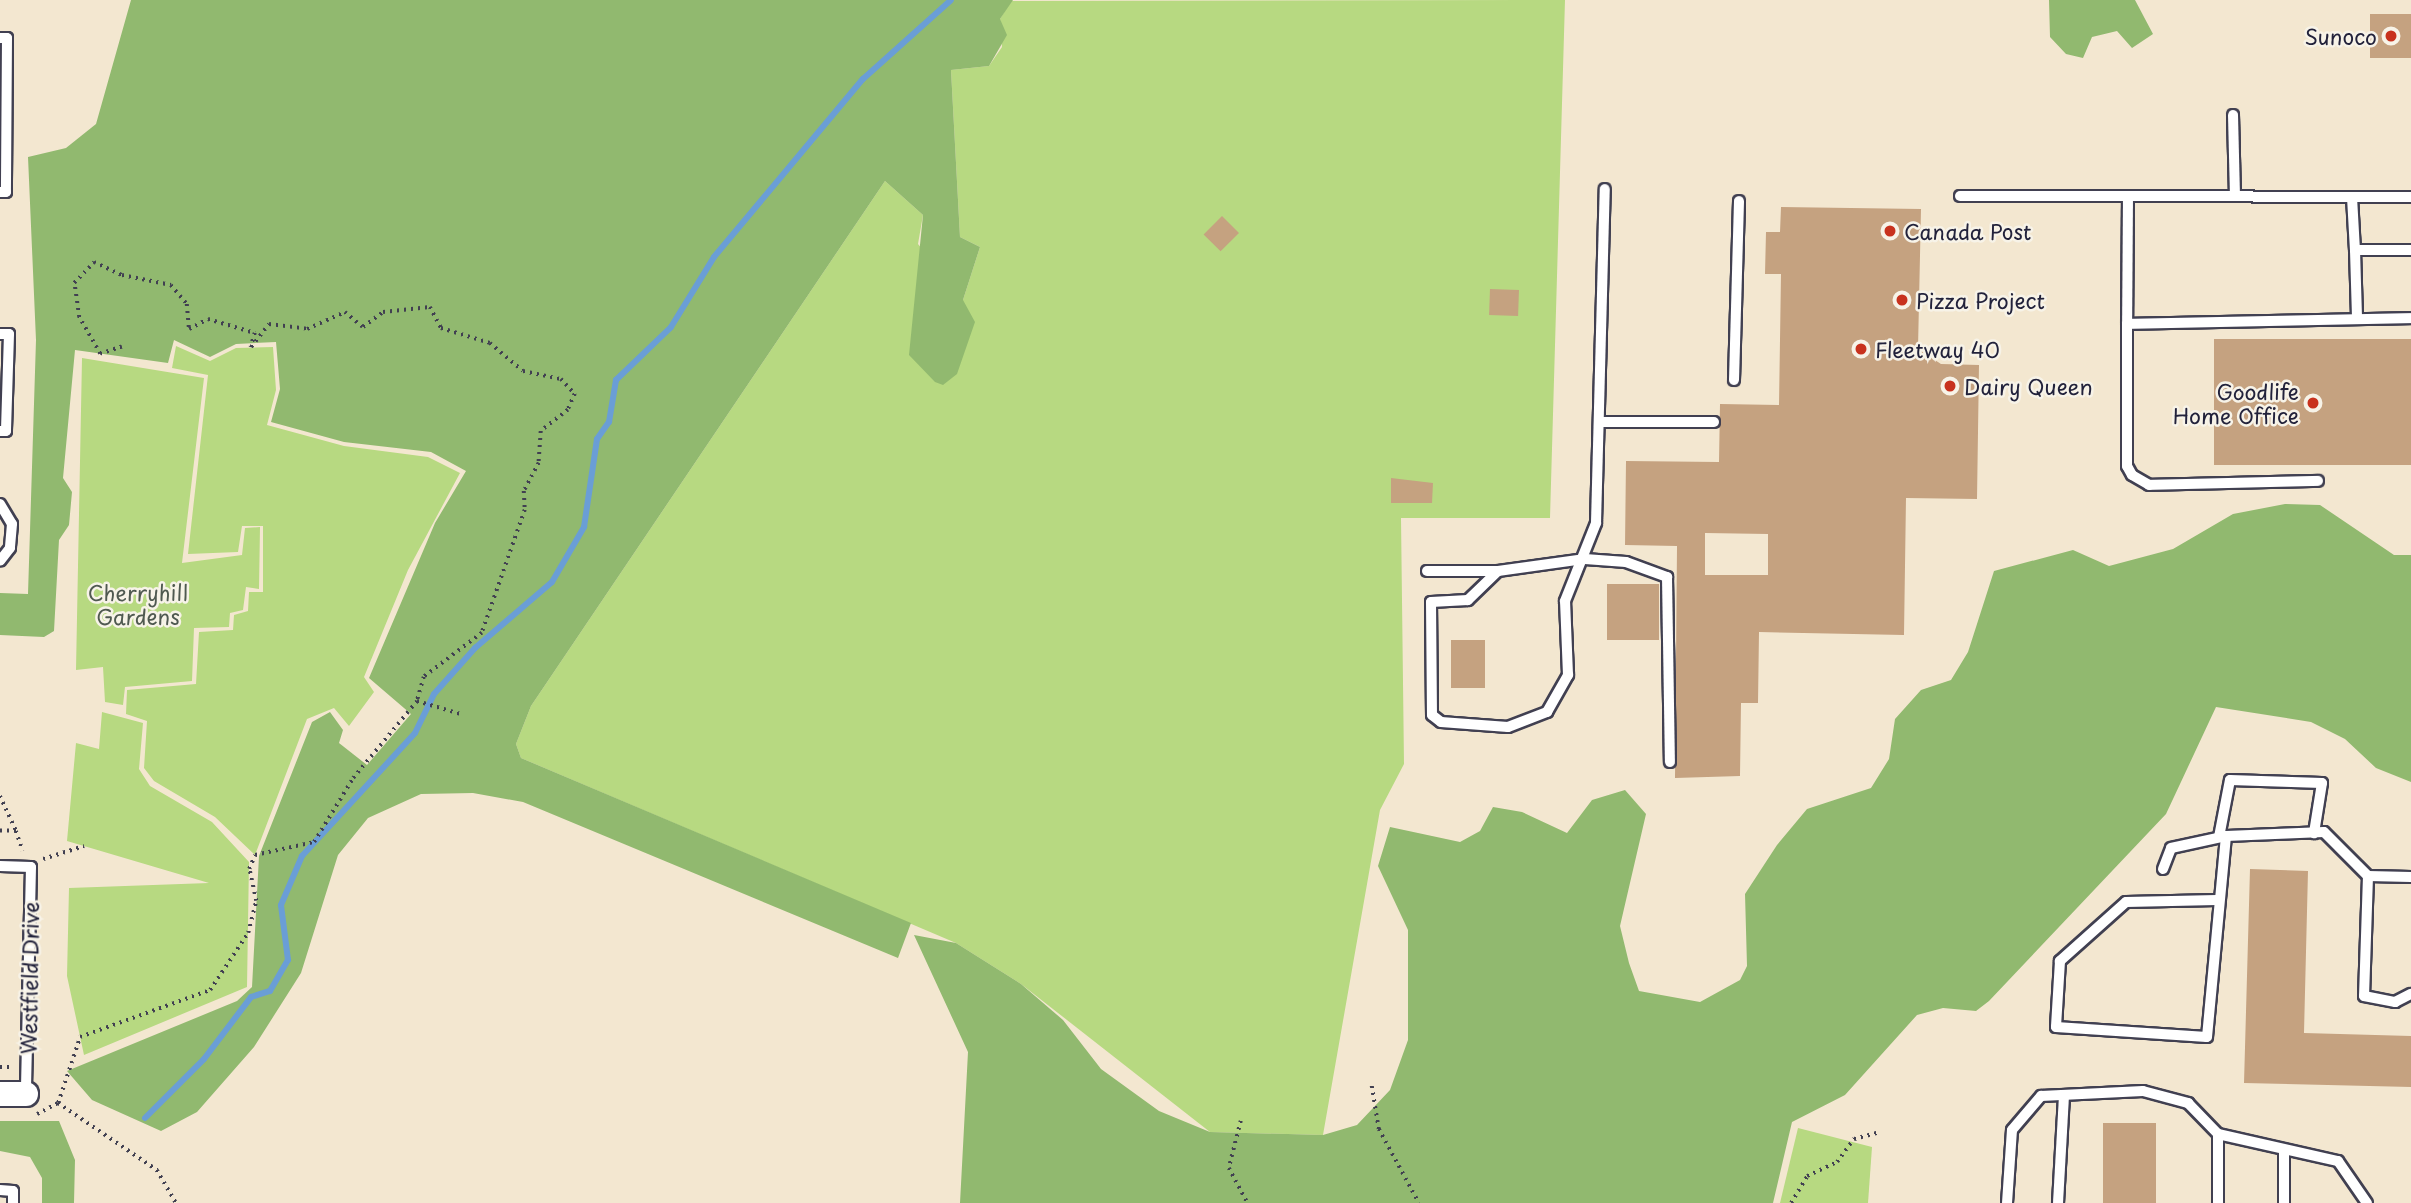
<!DOCTYPE html>
<style>
body{margin:0}
#map{position:relative;width:2411px;height:1203px;overflow:hidden;background:#f3e7d0;font-family:"Playpen Sans",sans-serif}
div>[style]{position:absolute}
[style*='--x']{left:calc(var(--x)*1px);top:calc(var(--y)*1px);width:calc(var(--w)*1px);rotate:calc(var(--a)*1deg)}
.green>*{inset:0;background:#b7d981}
.forest>*{inset:0;background:#91b96f}
.stream>*{height:6px;margin:-3px;padding:0 3px;transform-origin:3px;border-radius:3px;background:#6a9ed6}
.building>*{inset:0;background:#c5a280;transform-origin:0 0}
.path>*{height:3.5px;margin-top:-1.75px;transform-origin:0;background:repeating-linear-gradient(90deg,#414051 0 2px,transparent 0 7px)}
.roads{filter:drop-shadow(2px 0 #414051) drop-shadow(-2px 0 #414051) drop-shadow(0 2px #414051) drop-shadow(0 -2px #414051)}
.service>*{height:10px;margin:-5px;padding:0 5px;transform-origin:5px;border-radius:5px;background:#fff}
.tertiary>*{height:24px;margin:-12px;padding:0 12px;transform-origin:12px;border-radius:12px;background:#fff}
.dots>*{width:19px;height:19px;translate:-50% -50%;box-sizing:border-box;border:4px solid #f7f3e8;border-radius:50%}
span{translate:-50% -50%;white-space:nowrap;text-align:center;line-height:1.15;-webkit-text-stroke:5px #f7f3e8;paint-order:stroke}
.poi-label{font-size:21px;color:#22223b}
.right{translate:-100% -50%;text-align:right}
.left{translate:0 -50%;text-align:left}
.park-label{font-size:21px;color:#4f5950}
.street-label{font-size:21px;color:#22223b}
</style>
<div id="map">
<div class="green">
<i style="clip-path:polygon(1565px 0,1550px 518px,1401px 518px,1404px 764px,1380px 810px,1323px 1135px,1210px 1132px,1021px 984px,956px 943px,521px 758px,516px 744px,531px 706px,885px 181px,923px 215px,918px 244px,963px 300px,980px 247px,960px 237px,951px 70px,989px 66px,1002px 47px,1000px 19px,1011px 1px)"></i>
<i style="clip-path:polygon(176px 346px,210px 361px,236px 348px,273px 347px,276px 390px,267px 425px,344px 446px,428px 457px,460px 473px,408px 570px,364px 677px,374px 692px,349px 726px,334px 708px,307px 719px,255px 855px,215px 817px,154px 781px,144px 768px,147px 721px,126px 714px,127px 690px,196px 684px,199px 632px,233px 630px,234px 615px,248px 611px,249px 592px,263px 592px,263px 526px,242px 526px,238px 552px,188px 554px,208px 375px,172px 368px)"></i>
<i style="clip-path:polygon(82px 358px,204px 378px,182px 563px,242px 555px,245px 528px,260px 527px,259px 589px,246px 587px,243px 610px,230px 613px,229px 627px,194px 628px,192px 681px,125px 687px,123px 705px,105px 702px,103px 667px,76px 670px)"></i>
<i style="clip-path:polygon(102px 712px,143px 723px,139px 769px,150px 786px,212px 822px,249px 862px,247px 987px,84px 1055px,67px 976px,69px 888px,209px 883px,67px 841px,76px 743px,99px 749px)"></i>
<i style="clip-path:polygon(1798px 1128px,1872px 1147px,1868px 1203px,1780px 1203px)"></i>
</div>
<div class="forest">
<i style="clip-path:polygon(131px 0,1013px 0,1000px 19px,1007px 35px,989px 66px,951px 70px,960px 237px,980px 247px,963px 300px,975px 322px,957px 374px,943px 385px,935px 382px,909px 355px,923px 215px,885px 181px,531px 706px,516px 744px,521px 758px,911px 923px,898px 958px,523px 802px,473px 793px,421px 794px,368px 818px,338px 855px,301px 973px,254px 1047px,197px 1112px,161px 1131px,92px 1100px,67px 1071px,237px 1001px,252px 987px,259px 856px,312px 722px,330px 712px,343px 730px,339px 743px,367px 765px,411px 714px,369px 678px,435px 523px,466px 471px,431px 452px,344px 442px,271px 422px,280px 389px,276px 342px,236px 344px,210px 357px,174px 340px,168px 363px,75px 350px,63px 478px,72px 492px,69px 525px,59px 540px,54px 631px,44px 637px,0 635px,0 593px,28px 594px,36px 340px,28px 157px,66px 148px,96px 124px)"></i>
<i style="clip-path:polygon(2049px 0,2135px 0,2153px 34px,2132px 48px,2117px 31px,2092px 37px,2083px 58px,2066px 54px,2050px 37px)"></i>
<i style="clip-path:polygon(2285px 504px,2320px 505px,2394px 555px,2411px 555px,2411px 782px,2376px 768px,2345px 739px,2311px 722px,2216px 707px,2166px 814px,1989px 1001px,1976px 1011px,1943px 1008px,1917px 1015px,1845px 1095px,1792px 1122px,1773px 1203px,960px 1203px,968px 1052px,914px 935px,956px 943px,1021px 984px,1063px 1020px,1101px 1069px,1159px 1111px,1210px 1132px,1323px 1135px,1357px 1125px,1390px 1090px,1408px 1040px,1408px 930px,1378px 866px,1390px 827px,1460px 842px,1480px 831px,1493px 807px,1522px 812px,1567px 833px,1592px 800px,1625px 790px,1646px 814px,1620px 926px,1629px 963px,1639px 991px,1700px 1002px,1740px 980px,1747px 966px,1745px 894px,1777px 845px,1807px 809px,1871px 788px,1889px 759px,1895px 719px,1921px 690px,1951px 680px,1968px 652px,1994px 571px,2073px 550px,2109px 566px,2173px 549px,2233px 514px)"></i>
<i style="clip-path:polygon(0 1121px,59px 1121px,75px 1160px,74px 1203px,42px 1203px,42px 1178px,30px 1157px,0 1151px)"></i>
</div>
<div class="stream">
<i style="--x:145;--y:1118;--w:83;--a:-45"></i>
<i style="--x:204;--y:1059;--w:78;--a:-52.8"></i>
<i style="--x:251;--y:997;--w:20;--a:-18"></i>
<i style="--x:270;--y:991;--w:36;--a:-60"></i>
<i style="--x:288;--y:960;--w:55;--a:-97.3"></i>
<i style="--x:281;--y:905;--w:53;--a:-66.8"></i>
<i style="--x:302;--y:856;--w:167;--a:-47.4"></i>
<i style="--x:415;--y:733;--w:43;--a:-64"></i>
<i style="--x:434;--y:694;--w:62;--a:-48.3"></i>
<i style="--x:475;--y:648;--w:101;--a:-40.6"></i>
<i style="--x:552;--y:582;--w:64;--a:-59.8"></i>
<i style="--x:584;--y:527;--w:89;--a:-81.6"></i>
<i style="--x:597;--y:439;--w:21;--a:-55"></i>
<i style="--x:609;--y:422;--w:43;--a:-80.5"></i>
<i style="--x:616;--y:380;--w:76;--a:-43.9"></i>
<i style="--x:671;--y:327;--w:82;--a:-58.4"></i>
<i style="--x:714;--y:257;--w:232;--a:-50.1"></i>
<i style="--x:863;--y:79;--w:118;--a:-41.9"></i>
</div>
<div class="building">
<i style="left:2411px;top:14px;width:44px;height:41px;rotate:90deg"></i>
<i style="clip-path:polygon(evenodd,1781px 207px,1921px 209px,1918px 349px,1941px 364px,1979px 365px,1977px 499px,1906px 498px,1904px 635px,1759px 632px,1758px 703px,1741px 703px,1740px 776px,1675px 778px,1677px 546px,1625px 545px,1626px 461px,1719px 462px,1720px 404px,1779px 405px,1781px 274px,1765px 274px,1766px 232px,1780px 232px,1781px 207px,1705px 533px,1768px 534px,1768px 575px,1705px 575px,1705px 533px)"></i>
<i style="left:1222px;top:216px;width:24px;height:26px;rotate:45deg"></i>
<i style="left:1490px;top:289px;width:29px;height:26px;rotate:2deg"></i>
<i style="left:2411px;top:339px;width:126px;height:197px;rotate:90deg"></i>
<i style="clip-path:polygon(1391px 478px,1433px 483px,1432px 503px,1391px 503px)"></i>
<i style="left:1607px;top:584px;width:52px;height:56px"></i>
<i style="left:1451px;top:640px;width:34px;height:48px"></i>
<i style="clip-path:polygon(2250px 869px,2308px 871px,2304px 1033px,2411px 1036px,2411px 1087px,2244px 1083px)"></i>
<i style="left:2103px;top:1123px;width:53px;height:80px"></i>
</div>
<div class="path">
<i style="--x:122;--y:347;--w:23;--a:162"></i>
<i style="--x:100;--y:354;--w:43;--a:-119.6"></i>
<i style="--x:79;--y:317;--w:34;--a:-98"></i>
<i style="--x:74;--y:283;--w:29;--a:-46"></i>
<i style="--x:94;--y:262;--w:31;--a:25"></i>
<i style="--x:122;--y:275;--w:50;--a:11.5"></i>
<i style="--x:171;--y:285;--w:25;--a:50"></i>
<i style="--x:187;--y:304;--w:25;--a:85"></i>
<i style="--x:189;--y:329;--w:21;--a:-28"></i>
<i style="--x:208;--y:319;--w:49;--a:16.6"></i>
<i style="--x:255;--y:333;--w:15;--a:106"></i>
<i style="--x:251;--y:347;--w:29;--a:-52"></i>
<i style="--x:269;--y:324;--w:38;--a:7"></i>
<i style="--x:307;--y:329;--w:42;--a:-24.1"></i>
<i style="--x:345;--y:312;--w:23;--a:40"></i>
<i style="--x:363;--y:327;--w:25;--a:-37"></i>
<i style="--x:383;--y:312;--w:47;--a:-6.1"></i>
<i style="--x:430;--y:307;--w:24;--a:62"></i>
<i style="--x:441;--y:328;--w:51;--a:17"></i>
<i style="--x:490;--y:343;--w:43;--a:40.3"></i>
<i style="--x:523;--y:371;--w:39;--a:12"></i>
<i style="--x:561;--y:379;--w:21;--a:47"></i>
<i style="--x:575;--y:394;--w:17;--a:114"></i>
<i style="--x:568;--y:410;--w:34;--a:142"></i>
<i style="--x:541;--y:431;--w:32;--a:94"></i>
<i style="--x:539;--y:463;--w:32;--a:118"></i>
<i style="--x:524;--y:491;--w:19;--a:87"></i>
<i style="--x:525;--y:510;--w:130;--a:109.3"></i>
<i style="--x:482;--y:633;--w:73;--a:142.8"></i>
<i style="--x:424;--y:677;--w:25;--a:106"></i>
<i style="--x:0;--y:796;--w:38;--a:65"></i>
<i style="--x:16;--y:831;--w:16;--a:180"></i>
<i style="--x:16;--y:831;--w:21;--a:71"></i>
<i style="--x:43;--y:859;--w:43;--a:-17.6"></i>
<i style="--x:0;--y:1067;--w:12;--a:0"></i>
<i style="--x:1372;--y:1086;--w:44;--a:80.8"></i>
<i style="--x:1379;--y:1129;--w:84;--a:61.6"></i>
<i style="--x:58;--y:1103;--w:70;--a:-71.6"></i>
<i style="--x:80;--y:1037;--w:138;--a:-19.9"></i>
<i style="--x:210;--y:990;--w:69;--a:-56.3"></i>
<i style="--x:248;--y:933;--w:33;--a:-76"></i>
<i style="--x:256;--y:901;--w:33;--a:-102"></i>
<i style="--x:249;--y:869;--w:15;--a:-67"></i>
<i style="--x:255;--y:855;--w:60;--a:-12.4"></i>
<i style="--x:314;--y:842;--w:75;--a:-58.6"></i>
<i style="--x:353;--y:778;--w:100;--a:-50.3"></i>
<i style="--x:417;--y:701;--w:46;--a:16.5"></i>
<i style="--x:37;--y:1114;--w:24;--a:-28"></i>
<i style="--x:58;--y:1103;--w:120;--a:34.1"></i>
<i style="--x:157;--y:1170;--w:38;--a:60"></i>
<i style="--x:1241;--y:1121;--w:49;--a:104.3"></i>
<i style="--x:1229;--y:1168;--w:40;--a:62"></i>
<i style="--x:1791;--y:1203;--w:31;--a:-59"></i>
<i style="--x:1807;--y:1176;--w:33;--a:-25"></i>
<i style="--x:1837;--y:1162;--w:29;--a:-54"></i>
<i style="--x:1854;--y:1139;--w:27;--a:-15"></i>
</div>
<div class="roads">
<div class="service">
<i style="--x:0;--y:38;--w:7;--a:0"></i>
<i style="--x:7;--y:38;--w:154;--a:90.4"></i>
<i style="--x:6;--y:192;--w:6;--a:180"></i>
<i style="--x:2233;--y:115;--w:81;--a:88.6"></i>
<i style="--x:1960;--y:196;--w:451;--a:0.1"></i>
<i style="--x:2128;--y:196;--w:128;--a:90.4"></i>
<i style="--x:2127;--y:324;--w:284;--a:-1.2"></i>
<i style="--x:2352;--y:197;--w:53;--a:86.8"></i>
<i style="--x:2355;--y:250;--w:56;--a:0"></i>
<i style="--x:2355;--y:250;--w:69;--a:88.3"></i>
<i style="--x:2127;--y:324;--w:142;--a:90"></i>
<i style="--x:2127;--y:466;--w:10;--a:61"></i>
<i style="--x:2132;--y:475;--w:20;--a:30"></i>
<i style="--x:2149;--y:485;--w:169;--a:-1.4"></i>
<i style="--x:0;--y:334;--w:9;--a:0"></i>
<i style="--x:9;--y:334;--w:97;--a:91.8"></i>
<i style="--x:6;--y:431;--w:6;--a:180"></i>
<i style="--x:1734;--y:380;--w:179;--a:-88.4"></i>
<i style="--x:1599;--y:422;--w:115;--a:0"></i>
<i style="--x:0;--y:504;--w:23;--a:59"></i>
<i style="--x:12;--y:524;--w:24;--a:95"></i>
<i style="--x:10;--y:548;--w:16;--a:128"></i>
<i style="--x:1427;--y:571;--w:71;--a:0"></i>
<i style="--x:1498;--y:571;--w:88;--a:-7.9"></i>
<i style="--x:1585;--y:559;--w:41;--a:4.2"></i>
<i style="--x:1626;--y:562;--w:44;--a:20.1"></i>
<i style="--x:1667;--y:577;--w:185;--a:89.1"></i>
<i style="--x:1498;--y:571;--w:42;--a:136"></i>
<i style="--x:1468;--y:600;--w:37;--a:177"></i>
<i style="--x:1431;--y:602;--w:113;--a:89.5"></i>
<i style="--x:1432;--y:715;--w:11;--a:38"></i>
<i style="--x:1441;--y:722;--w:67;--a:4.3"></i>
<i style="--x:1508;--y:727;--w:42;--a:-21"></i>
<i style="--x:1547;--y:712;--w:43;--a:-60.4"></i>
<i style="--x:1568;--y:675;--w:74;--a:-92.3"></i>
<i style="--x:1565;--y:601;--w:84;--a:-68.3"></i>
<i style="--x:1596;--y:523;--w:334;--a:-88.5"></i>
<i style="--x:2219;--y:837;--w:58;--a:-79.1"></i>
<i style="--x:2230;--y:780;--w:92;--a:1.9"></i>
<i style="--x:2322;--y:783;--w:51;--a:99.1"></i>
<i style="--x:0;--y:866;--w:31;--a:2"></i>
<i style="--x:31;--y:867;--w:227;--a:91.3"></i>
<i style="--x:2163;--y:869;--w:22;--a:-69"></i>
<i style="--x:2171;--y:848;--w:56;--a:-12.3"></i>
<i style="--x:2368;--y:876;--w:120;--a:91.9"></i>
<i style="--x:2364;--y:996;--w:32;--a:11"></i>
<i style="--x:2395;--y:1002;--w:18;--a:-27"></i>
<i style="--x:2217;--y:900;--w:91;--a:178.7"></i>
<i style="--x:2126;--y:902;--w:89;--a:138.2"></i>
<i style="--x:2060;--y:961;--w:66;--a:93.5"></i>
<i style="--x:2056;--y:1027;--w:151;--a:3.8"></i>
<i style="--x:2207;--y:1037;--w:202;--a:-84.6"></i>
<i style="--x:2226;--y:836;--w:98;--a:-2.3"></i>
<i style="--x:2324;--y:832;--w:62;--a:45"></i>
<i style="--x:2368;--y:876;--w:43;--a:1.3"></i>
<i style="--x:2284;--y:1151;--w:52;--a:90"></i>
<i style="--x:0;--y:1190;--w:13;--a:4"></i>
<i style="--x:13;--y:1191;--w:12;--a:90"></i>
<i style="--x:2007;--y:1203;--w:73;--a:-86.1"></i>
<i style="--x:2012;--y:1130;--w:45;--a:-49.5"></i>
<i style="--x:2041;--y:1096;--w:102;--a:-2.8"></i>
<i style="--x:2143;--y:1091;--w:47;--a:14.9"></i>
<i style="--x:2188;--y:1103;--w:43;--a:45.9"></i>
<i style="--x:2218;--y:1134;--w:123;--a:12.7"></i>
<i style="--x:2338;--y:1161;--w:51;--a:55.4"></i>
<i style="--x:2058;--y:1203;--w:108;--a:-86.8"></i>
<i style="--x:2218;--y:1203;--w:69;--a:-90"></i>
</div>
<div class="tertiary">
<i style="--x:0;--y:1094;--w:26;--a:0"></i>
</div>
</div>
<div class="dots">
<i style="left:2391px;top:36px;background:#c8321e"></i>
<i style="left:1890px;top:231px;background:#c8321e"></i>
<i style="left:1902px;top:300px;background:#c8321e"></i>
<i style="left:1861px;top:349px;background:#c8321e"></i>
<i style="left:1950px;top:386px;background:#c8321e"></i>
<i style="left:2313px;top:403px;background:#c8321e"></i>
</div>
<div class="poi-label">
<span class="right" style="left:2377px;top:36px">Sunoco</span>
<span class="left" style="left:1904px;top:231px">Canada Post</span>
<span class="left" style="left:1916px;top:300px">Pizza Project</span>
<span class="left" style="left:1875px;top:349px">Fleetway 40</span>
<span class="left" style="left:1964px;top:386px">Dairy Queen</span>
<span class="right" style="left:2299px;top:403px">Goodlife<br>Home Office</span>
</div>
<div class="park-label">
<span style="left:138px;top:604px">Cherryhill<br>Gardens</span>
</div>
<div class="street-label">
<span style="left:29px;top:978px;rotate:-89deg">Westfield Drive</span>
</div>
</div>
